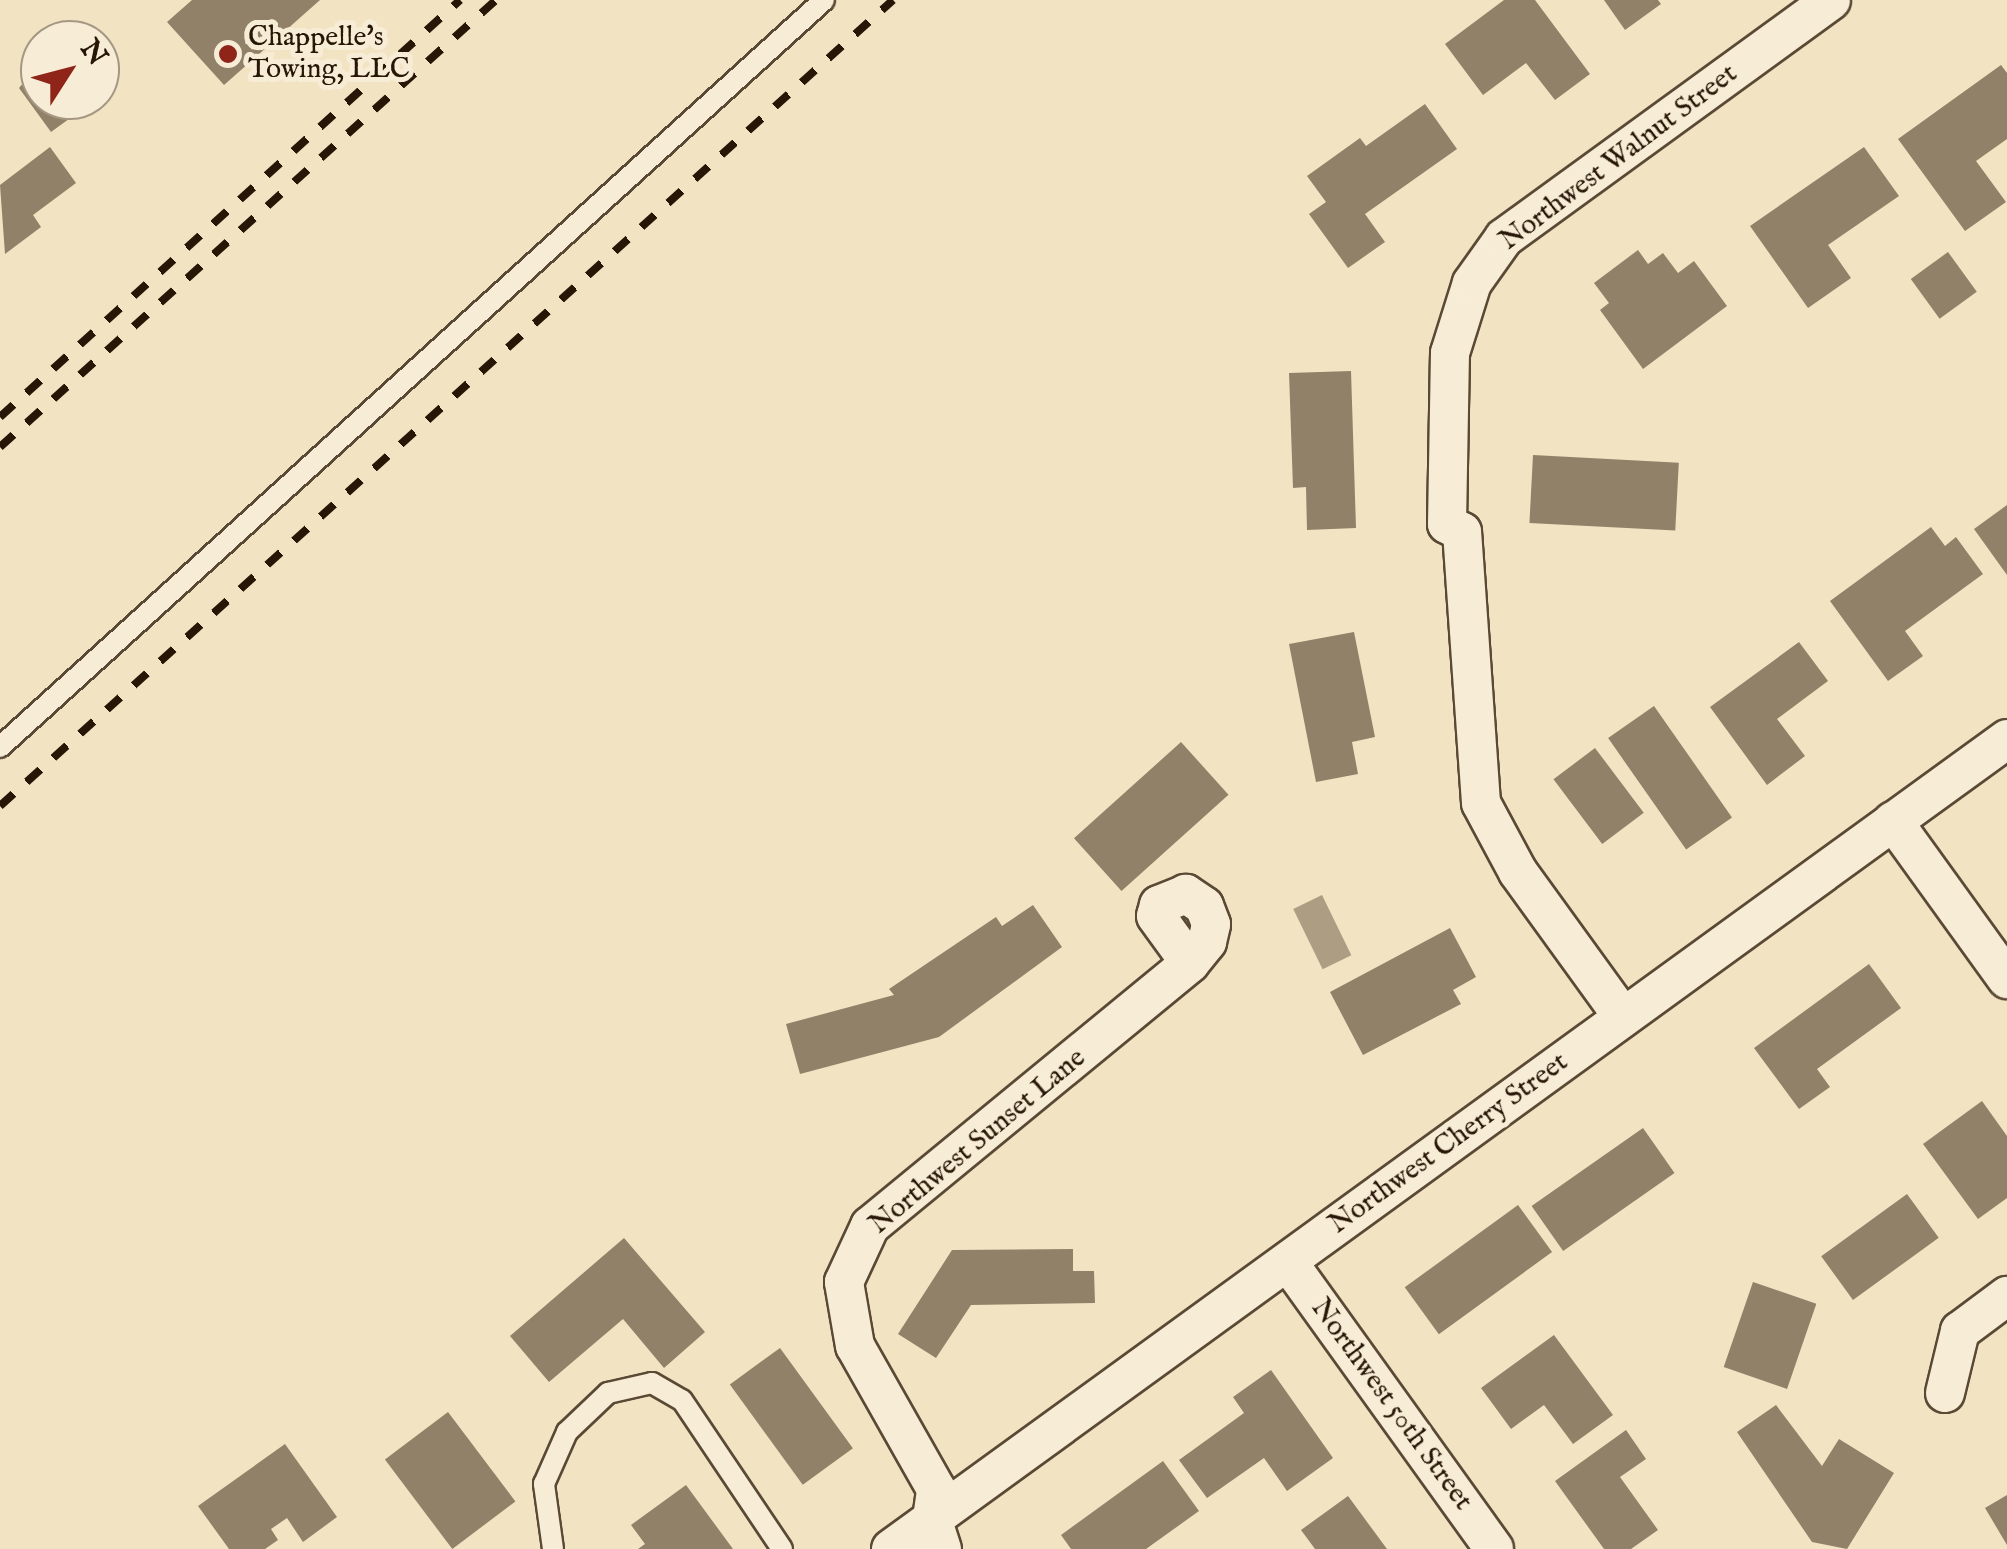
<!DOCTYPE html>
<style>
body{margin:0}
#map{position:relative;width:2007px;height:1549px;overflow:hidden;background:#f2e3c2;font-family:"IM FELL English",serif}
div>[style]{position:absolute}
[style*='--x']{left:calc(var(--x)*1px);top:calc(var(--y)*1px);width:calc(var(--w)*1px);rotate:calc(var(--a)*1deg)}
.water>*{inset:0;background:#ad9d82;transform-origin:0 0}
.building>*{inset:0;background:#918168;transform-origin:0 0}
.roads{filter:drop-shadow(2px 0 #5a4935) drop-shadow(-2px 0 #5a4935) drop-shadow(0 2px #5a4935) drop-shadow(0 -2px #5a4935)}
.service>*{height:20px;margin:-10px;padding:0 10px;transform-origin:10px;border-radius:10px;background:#f7edd7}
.minor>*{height:38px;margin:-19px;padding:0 19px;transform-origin:19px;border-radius:19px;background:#f7edd7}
.rail>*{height:8px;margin-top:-4px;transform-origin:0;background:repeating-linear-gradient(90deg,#271606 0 18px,transparent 0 36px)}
.dots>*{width:28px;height:28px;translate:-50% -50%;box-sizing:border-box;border:5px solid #f7edd7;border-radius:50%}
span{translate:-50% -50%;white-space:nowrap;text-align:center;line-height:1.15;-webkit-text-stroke:10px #f7edd7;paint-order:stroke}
.poi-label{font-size:28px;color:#271606}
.left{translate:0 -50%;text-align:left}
.street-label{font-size:28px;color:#271606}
.north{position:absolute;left:20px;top:20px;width:100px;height:100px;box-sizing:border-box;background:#f7edd7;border:2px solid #a49783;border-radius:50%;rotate:54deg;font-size:28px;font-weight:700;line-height:40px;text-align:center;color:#271606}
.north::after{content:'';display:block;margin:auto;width:35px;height:45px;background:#8f2418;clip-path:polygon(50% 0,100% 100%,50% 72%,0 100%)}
</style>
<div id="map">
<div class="water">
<i style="left:1322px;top:895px;width:67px;height:32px;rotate:64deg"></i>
</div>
<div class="building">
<i style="clip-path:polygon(192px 0,320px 0,224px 85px,167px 22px)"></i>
<i style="clip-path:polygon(1504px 0,1535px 0,1590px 74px,1555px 100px,1526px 63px,1483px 95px,1445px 44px)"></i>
<i style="clip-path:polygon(1604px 0,1658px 0,1661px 4px,1625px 30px)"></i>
<i style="clip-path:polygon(40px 63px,40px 100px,95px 100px,51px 132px,19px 88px)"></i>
<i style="clip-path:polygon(2001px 65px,2007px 73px,2007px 139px,1976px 161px,2006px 202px,1965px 231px,1898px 139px)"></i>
<i style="clip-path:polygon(1425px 104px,1457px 149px,1365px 214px,1385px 242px,1348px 268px,1309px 214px,1326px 202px,1307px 176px,1360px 138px,1366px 146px)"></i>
<i style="clip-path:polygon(50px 147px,76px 183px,33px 215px,41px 227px,5px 254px,0 185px)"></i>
<i style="clip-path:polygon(1864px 147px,1899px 196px,1828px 245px,1851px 278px,1808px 308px,1750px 226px)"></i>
<i style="clip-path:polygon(1638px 250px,1648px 264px,1663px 253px,1678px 273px,1694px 261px,1727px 306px,1643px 369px,1600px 310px,1609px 303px,1594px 283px)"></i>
<i style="left:1948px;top:252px;width:49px;height:46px;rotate:54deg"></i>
<i style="clip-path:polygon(1351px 371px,1356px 528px,1307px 530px,1306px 487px,1293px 488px,1289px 373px)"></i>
<i style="left:1533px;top:455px;width:146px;height:68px;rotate:3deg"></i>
<i style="clip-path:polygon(2007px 505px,2007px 575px,1974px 529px)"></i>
<i style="clip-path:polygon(1931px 527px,1945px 546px,1956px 537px,1983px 574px,1905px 631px,1923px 656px,1888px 681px,1830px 601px)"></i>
<i style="clip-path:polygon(1354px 632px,1375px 737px,1352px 742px,1358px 774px,1316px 782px,1289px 644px)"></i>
<i style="clip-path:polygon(1799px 642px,1828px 681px,1777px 719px,1805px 756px,1767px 785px,1710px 707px)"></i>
<i style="left:1654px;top:706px;width:136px;height:56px;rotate:55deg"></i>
<i style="left:1181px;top:742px;width:71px;height:144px;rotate:48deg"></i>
<i style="left:1595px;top:748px;width:81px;height:52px;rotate:53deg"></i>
<i style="clip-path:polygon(1033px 905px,1062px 947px,939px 1037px,800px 1074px,786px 1024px,894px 995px,889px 989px,996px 917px,1002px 926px)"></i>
<i style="clip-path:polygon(1450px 928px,1476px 977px,1453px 990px,1461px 1004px,1363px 1055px,1330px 992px)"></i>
<i style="clip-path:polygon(1869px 964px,1901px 1008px,1817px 1069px,1830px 1087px,1799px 1109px,1754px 1048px)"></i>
<i style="clip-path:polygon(1982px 1101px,2007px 1136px,2007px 1198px,1978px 1219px,1923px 1144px)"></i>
<i style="left:1643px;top:1128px;width:55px;height:136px;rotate:55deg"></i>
<i style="left:1907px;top:1194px;width:54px;height:106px;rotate:54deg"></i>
<i style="left:1518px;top:1205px;width:58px;height:140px;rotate:54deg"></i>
<i style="clip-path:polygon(624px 1238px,705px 1332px,664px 1368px,623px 1319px,549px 1382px,510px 1336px)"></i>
<i style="clip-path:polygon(1073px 1249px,1073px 1271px,1094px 1271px,1095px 1303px,971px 1305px,936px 1358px,898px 1334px,952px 1250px)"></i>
<i style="left:1753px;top:1282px;width:67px;height:90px;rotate:19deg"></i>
<i style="clip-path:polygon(1554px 1335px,1613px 1415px,1573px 1444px,1544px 1405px,1511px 1429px,1481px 1388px)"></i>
<i style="left:780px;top:1348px;width:124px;height:62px;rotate:54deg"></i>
<i style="clip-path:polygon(1271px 1370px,1333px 1458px,1287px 1491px,1264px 1458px,1207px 1498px,1179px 1460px,1244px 1413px,1233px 1397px)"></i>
<i style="clip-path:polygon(1776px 1405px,1822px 1466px,1839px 1439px,1894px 1473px,1847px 1549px,1812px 1542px,1737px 1432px)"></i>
<i style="left:448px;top:1412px;width:112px;height:79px;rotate:53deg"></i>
<i style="clip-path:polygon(1626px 1430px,1646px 1459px,1620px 1477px,1658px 1530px,1631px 1549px,1604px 1549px,1555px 1481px)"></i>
<i style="clip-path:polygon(285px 1444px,337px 1517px,303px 1542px,287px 1518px,271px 1529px,278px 1540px,265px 1549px,229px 1549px,198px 1506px)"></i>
<i style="clip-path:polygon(1163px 1461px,1199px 1511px,1146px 1549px,1071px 1549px,1061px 1535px)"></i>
<i style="clip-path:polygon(686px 1485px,733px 1549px,638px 1549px,645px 1544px,631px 1525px)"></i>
<i style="clip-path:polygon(2007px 1495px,2007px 1545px,1985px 1508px)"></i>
<i style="clip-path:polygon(1348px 1496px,1387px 1549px,1315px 1549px,1301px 1530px)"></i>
</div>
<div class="roads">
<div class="service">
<i style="--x:0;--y:747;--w:1112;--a:-42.19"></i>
<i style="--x:553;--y:1549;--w:66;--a:-97.9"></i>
<i style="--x:544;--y:1484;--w:57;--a:-66.1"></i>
<i style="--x:567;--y:1432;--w:57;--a:-43.6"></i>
<i style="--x:608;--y:1393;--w:45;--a:-12.8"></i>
<i style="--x:652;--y:1383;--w:34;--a:30"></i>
<i style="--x:682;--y:1400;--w:179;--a:56.1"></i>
</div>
<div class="minor">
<i style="--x:1893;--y:821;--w:195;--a:54.2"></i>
<i style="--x:1623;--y:1017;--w:179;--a:-125.9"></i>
<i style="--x:1518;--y:872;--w:78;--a:-118.2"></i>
<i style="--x:1481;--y:803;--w:272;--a:-94"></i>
<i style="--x:1462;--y:532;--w:17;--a:-152"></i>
<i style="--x:1447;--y:524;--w:171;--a:-89"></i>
<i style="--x:1450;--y:353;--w:73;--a:-72.6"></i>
<i style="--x:1472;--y:283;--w:55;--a:-54.6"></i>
<i style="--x:1504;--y:238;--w:404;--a:-36"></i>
<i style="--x:1288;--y:1262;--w:353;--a:54.3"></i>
<i style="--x:1945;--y:1393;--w:64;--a:-76.4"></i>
<i style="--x:1960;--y:1331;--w:59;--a:-36.7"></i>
<i style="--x:891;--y:1549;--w:1379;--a:-35.97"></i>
<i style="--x:942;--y:1549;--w:32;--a:-108"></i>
<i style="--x:932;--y:1519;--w:30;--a:-82"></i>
<i style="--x:936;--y:1489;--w:164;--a:-119.5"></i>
<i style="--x:855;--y:1346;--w:65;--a:-99.8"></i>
<i style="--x:844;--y:1282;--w:62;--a:-65.1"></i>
<i style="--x:870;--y:1226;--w:414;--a:-39.4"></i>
<i style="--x:1190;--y:963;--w:27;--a:-51"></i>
<i style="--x:1207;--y:942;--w:18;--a:-77"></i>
<i style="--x:1211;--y:924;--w:19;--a:-111"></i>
<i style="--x:1204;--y:906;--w:22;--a:-146"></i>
<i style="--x:1186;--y:894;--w:29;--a:158"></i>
<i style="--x:1159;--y:905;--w:11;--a:105"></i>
<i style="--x:1156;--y:916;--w:58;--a:54.1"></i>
</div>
</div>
<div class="rail">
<i style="--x:0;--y:417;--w:621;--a:-42.19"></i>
<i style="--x:0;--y:447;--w:668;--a:-42.03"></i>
<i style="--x:0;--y:806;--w:1203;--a:-42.07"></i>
</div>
<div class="dots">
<i style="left:228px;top:54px;background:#8f2418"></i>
</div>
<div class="poi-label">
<span class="left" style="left:248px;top:54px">Chappelle's<br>Towing, LLC</span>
</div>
<div class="street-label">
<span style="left:1619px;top:158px;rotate:-37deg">Northwest Walnut Street</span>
<span style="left:978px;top:1142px;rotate:-40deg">Northwest Sunset Lane</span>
<span style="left:1449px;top:1144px;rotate:-36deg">Northwest Cherry Street</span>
<span style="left:1391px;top:1405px;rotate:54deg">Northwest 50th Street</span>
</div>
<div class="north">N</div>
</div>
